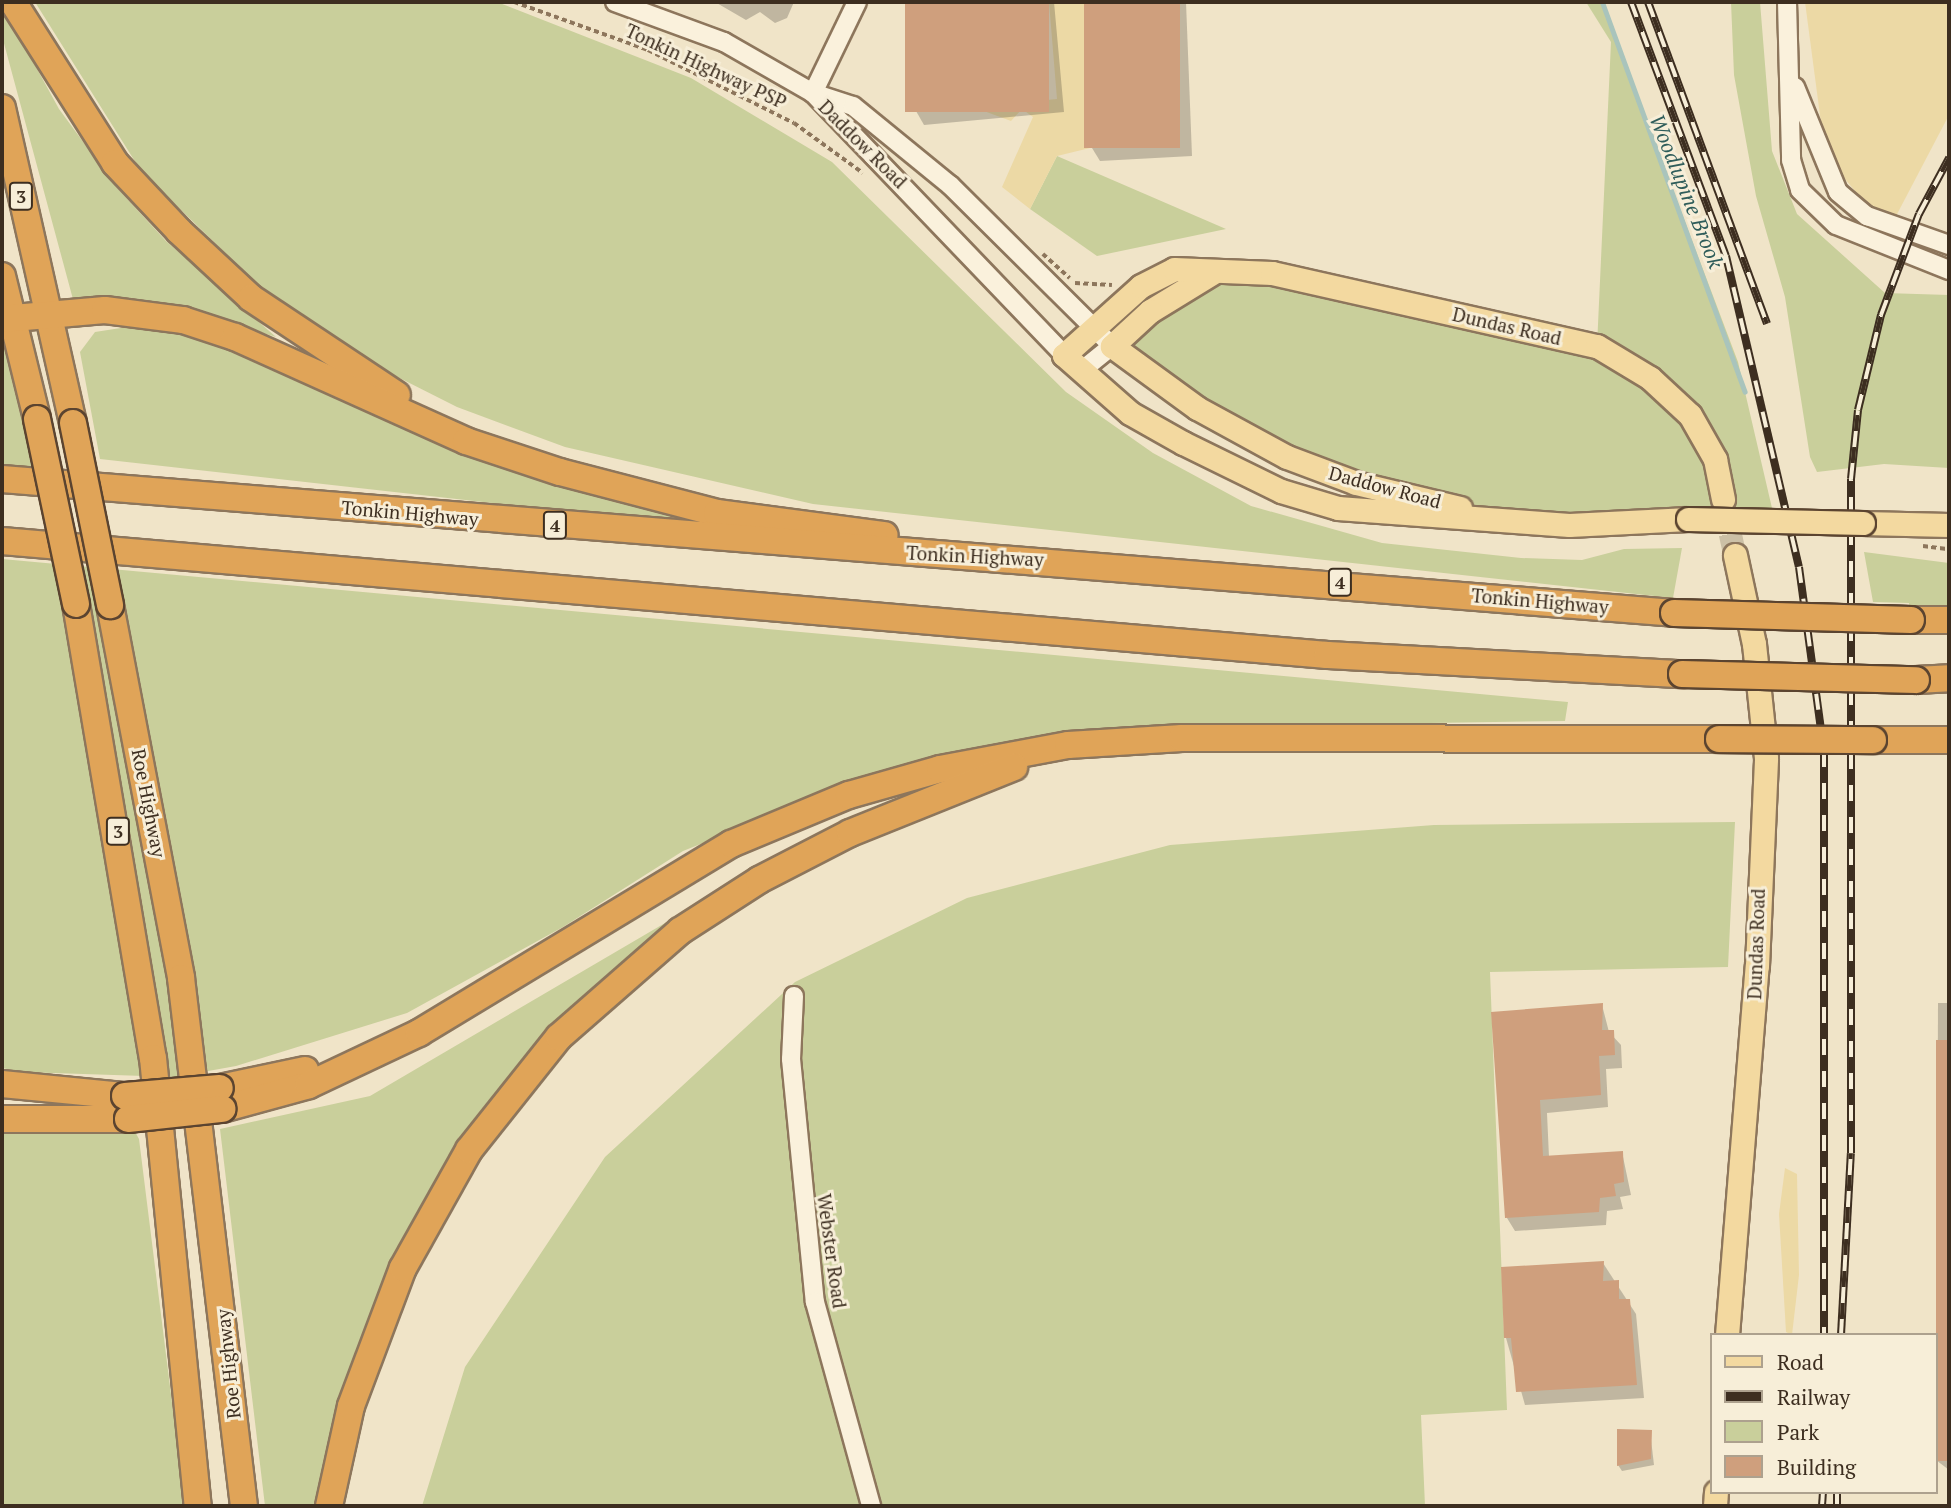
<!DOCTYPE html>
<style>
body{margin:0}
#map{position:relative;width:1951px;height:1508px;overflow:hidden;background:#f0e4c8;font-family:"PT Serif",serif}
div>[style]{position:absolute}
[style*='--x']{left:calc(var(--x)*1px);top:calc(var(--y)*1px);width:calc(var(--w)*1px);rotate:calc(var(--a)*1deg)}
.green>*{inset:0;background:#c9cf9b}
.sand>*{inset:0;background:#ecd9a5}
.shadow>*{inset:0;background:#0003}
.stream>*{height:5px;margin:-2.5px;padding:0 2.5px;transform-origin:2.5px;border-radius:2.5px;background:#a9c4bc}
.building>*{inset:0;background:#cf9f7d;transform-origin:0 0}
.major-tunnel>*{height:23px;margin-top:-11.5px;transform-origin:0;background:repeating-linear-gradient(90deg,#ccc0a6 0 23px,transparent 0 34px)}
.path>*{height:3.5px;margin-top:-1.75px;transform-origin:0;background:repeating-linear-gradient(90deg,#8d765c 0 5px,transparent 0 8.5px)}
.roads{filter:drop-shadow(2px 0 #8d765c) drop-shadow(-2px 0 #8d765c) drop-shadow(0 2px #8d765c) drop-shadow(0 -2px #8d765c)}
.minor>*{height:18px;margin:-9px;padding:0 9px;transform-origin:9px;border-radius:9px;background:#faf1dc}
.major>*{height:23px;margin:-11.5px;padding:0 11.5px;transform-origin:11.5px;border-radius:11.5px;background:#f3d9a0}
.highway>*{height:26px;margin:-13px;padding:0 13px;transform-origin:13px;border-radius:13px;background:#e0a458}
.rail>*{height:8px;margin-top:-4px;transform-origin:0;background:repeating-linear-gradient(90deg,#f7eed8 0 16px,#3d2e20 0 32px);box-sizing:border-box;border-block:2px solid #3d2e20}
.bridges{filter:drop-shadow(2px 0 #5b4430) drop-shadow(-2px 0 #5b4430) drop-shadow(0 2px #5b4430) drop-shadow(0 -2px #5b4430)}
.major-bridge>*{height:23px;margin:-11.5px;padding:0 11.5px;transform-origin:11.5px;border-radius:11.5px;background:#f3d9a0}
.highway-bridge>*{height:26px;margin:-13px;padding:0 13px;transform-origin:13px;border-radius:13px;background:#e0a458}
span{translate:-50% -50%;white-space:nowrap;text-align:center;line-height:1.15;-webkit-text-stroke:6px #f7eed8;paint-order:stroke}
.shield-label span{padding:2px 5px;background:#f7eed8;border:2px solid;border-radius:5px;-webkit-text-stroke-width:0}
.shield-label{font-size:18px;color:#3d2e20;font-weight:700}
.street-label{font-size:19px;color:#3d2e20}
.water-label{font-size:21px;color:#2f5d5a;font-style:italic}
.frame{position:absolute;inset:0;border:4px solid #3d2e20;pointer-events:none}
.legend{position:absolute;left:1710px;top:1333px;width:228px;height:161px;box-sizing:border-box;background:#f7eed8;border:2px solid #ada18e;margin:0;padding:9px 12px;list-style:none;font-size:21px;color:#3d2e20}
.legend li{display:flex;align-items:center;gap:14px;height:35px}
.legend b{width:35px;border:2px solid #ada18e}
</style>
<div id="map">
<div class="green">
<i style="clip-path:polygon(35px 2px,497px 2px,691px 78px,832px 162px,1066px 392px,1153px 453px,1251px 506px,1382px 543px,1521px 558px,1582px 560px,1624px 549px,1682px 548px,1673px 598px,813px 504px,565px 447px,457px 407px,350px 353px,255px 282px,141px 171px)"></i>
<i style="clip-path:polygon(1586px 2px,1602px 2px,1738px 362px,1775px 521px,1495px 522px,1287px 457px,1112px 346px,1214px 272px,1597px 346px,1611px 42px)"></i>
<i style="clip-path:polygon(1731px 2px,1760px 2px,1772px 151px,1797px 214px,1885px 293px,1949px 295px,1949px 468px,1884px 464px,1817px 472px,1810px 457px,1785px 297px,1756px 196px,1734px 75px)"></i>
<i style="clip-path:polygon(2px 5px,59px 109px,117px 188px,166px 241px,276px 337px,169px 304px,99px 297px,74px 303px,2px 36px)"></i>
<i style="clip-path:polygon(1057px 156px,1226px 229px,1097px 256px,1030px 209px)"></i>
<i style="clip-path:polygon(140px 325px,230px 345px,475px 459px,715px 528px,100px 459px,80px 352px,95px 332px)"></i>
<i style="clip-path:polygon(2px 336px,8px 351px,32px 469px,2px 465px)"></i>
<i style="clip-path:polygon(1864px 552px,1949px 563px,1949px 610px,1910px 614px,1909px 603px,1873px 602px)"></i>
<i style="clip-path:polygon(2px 559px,1568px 702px,1565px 721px,1166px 727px,998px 743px,887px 770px,683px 851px,563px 927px,407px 1013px,236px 1066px,175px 1077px,22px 1072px,2px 1068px)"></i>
<i style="clip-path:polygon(1735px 822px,1728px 967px,1490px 972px,1507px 1410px,1421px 1415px,1425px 1506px,422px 1506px,465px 1367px,605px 1157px,795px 982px,967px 898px,1170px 845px,1434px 825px)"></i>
<i style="clip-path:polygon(694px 906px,699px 916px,589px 1006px,427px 1212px,325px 1506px,265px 1506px,220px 1129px,370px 1096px)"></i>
<i style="clip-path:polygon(2px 1119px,128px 1119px,139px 1139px,185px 1506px,2px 1506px)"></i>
</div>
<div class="sand">
<i style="clip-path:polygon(1049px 2px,1084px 2px,1090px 148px,1057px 156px,1030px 209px,1002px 187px,1033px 117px,1022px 109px,1011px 121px,973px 107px,1057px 99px)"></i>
<i style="clip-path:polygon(1805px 2px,1949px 2px,1949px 115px,1895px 218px,1867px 205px,1833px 165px,1823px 138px)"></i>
<i style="clip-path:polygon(1785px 1168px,1797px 1174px,1799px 1275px,1792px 1335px,1786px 1332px,1779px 1214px)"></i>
</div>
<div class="shadow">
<i style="clip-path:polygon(715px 2px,794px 2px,787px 18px,775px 23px,760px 12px,746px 20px)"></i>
<i style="clip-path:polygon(907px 2px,1054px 2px,1064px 112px,924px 125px,916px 111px)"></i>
<i style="clip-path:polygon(1086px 2px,1186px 2px,1192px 156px,1100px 161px,1092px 148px)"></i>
<i style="clip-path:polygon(1938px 1003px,1949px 1003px,1949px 1470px,1936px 1460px)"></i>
<i style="clip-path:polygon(1602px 1005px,1609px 1032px,1621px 1045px,1622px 1068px,1606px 1069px,1608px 1107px,1547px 1113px,1549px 1157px,1622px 1152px,1631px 1195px,1620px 1197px,1623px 1209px,1607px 1211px,1606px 1225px,1515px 1231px,1507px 1218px,1493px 1014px)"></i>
<i style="clip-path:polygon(1603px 1263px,1636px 1314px,1644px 1398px,1525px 1405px,1506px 1338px)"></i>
<i style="clip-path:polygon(1650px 1431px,1654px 1465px,1622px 1471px,1618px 1465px)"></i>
</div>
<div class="stream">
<i style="--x:1602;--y:2;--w:415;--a:69.9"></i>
</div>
<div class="building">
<i style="left:905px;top:2px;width:144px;height:110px"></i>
<i style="left:1084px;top:2px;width:96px;height:146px"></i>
<i style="clip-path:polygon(1603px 1003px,1602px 1030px,1614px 1030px,1615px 1055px,1599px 1056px,1601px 1095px,1540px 1100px,1543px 1156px,1623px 1151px,1624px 1182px,1614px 1184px,1616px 1196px,1600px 1198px,1599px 1212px,1505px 1218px,1491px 1012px)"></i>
<i style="left:1936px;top:1040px;width:13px;height:421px"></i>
<i style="clip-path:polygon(1604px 1261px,1603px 1281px,1619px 1280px,1619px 1299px,1630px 1299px,1637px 1385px,1516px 1392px,1511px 1338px,1504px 1338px,1501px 1267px)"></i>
<i style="clip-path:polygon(1617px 1429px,1652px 1430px,1651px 1459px,1617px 1466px)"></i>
</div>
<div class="major-tunnel">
<i style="--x:1723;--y:500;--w:56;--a:77.7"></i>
</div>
<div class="path">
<i style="--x:514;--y:2;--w:142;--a:19.7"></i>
<i style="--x:648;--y:50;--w:163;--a:26.6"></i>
<i style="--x:794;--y:123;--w:85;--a:35.9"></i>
<i style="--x:1043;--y:254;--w:36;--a:42"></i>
<i style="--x:1075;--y:283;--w:37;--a:3"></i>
<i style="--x:1923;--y:546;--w:26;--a:7"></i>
</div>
<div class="roads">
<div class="minor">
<i style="--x:615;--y:2;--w:116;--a:20.2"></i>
<i style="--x:724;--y:42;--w:103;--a:29.8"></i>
<i style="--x:813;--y:93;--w:42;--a:18"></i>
<i style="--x:853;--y:106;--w:125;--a:39.2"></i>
<i style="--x:950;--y:185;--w:228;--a:44.8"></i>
<i style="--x:1112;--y:346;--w:41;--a:140.9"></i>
<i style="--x:1787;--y:2;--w:158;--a:88.5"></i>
<i style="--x:1791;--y:160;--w:31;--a:73"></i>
<i style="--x:1800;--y:190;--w:50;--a:44.2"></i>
<i style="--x:1836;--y:225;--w:122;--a:21.7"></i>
<i style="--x:1795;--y:87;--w:113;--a:67.7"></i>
<i style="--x:1838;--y:192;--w:38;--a:40"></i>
<i style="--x:1867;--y:216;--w:87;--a:19.5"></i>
<i style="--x:813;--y:93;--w:363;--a:46.2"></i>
<i style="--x:813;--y:93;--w:101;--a:-64.2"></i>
<i style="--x:794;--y:996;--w:63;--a:92.7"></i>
<i style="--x:791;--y:1059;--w:244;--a:84.4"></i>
<i style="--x:815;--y:1302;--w:212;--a:74.6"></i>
</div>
<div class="major">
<i style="--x:1214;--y:272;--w:75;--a:148.6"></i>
<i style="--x:1150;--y:311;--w:52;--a:137.4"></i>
<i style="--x:1112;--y:346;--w:105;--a:36.1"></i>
<i style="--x:1197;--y:408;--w:102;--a:28.6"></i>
<i style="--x:1287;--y:457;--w:74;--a:20.6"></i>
<i style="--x:1356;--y:483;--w:107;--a:13.5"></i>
<i style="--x:1688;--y:519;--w:119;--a:177.1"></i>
<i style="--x:1569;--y:525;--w:232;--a:-175.8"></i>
<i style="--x:1338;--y:508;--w:59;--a:-163.4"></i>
<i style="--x:1281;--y:491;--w:109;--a:-153.9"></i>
<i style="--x:1183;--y:443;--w:61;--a:-150.5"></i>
<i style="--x:1130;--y:413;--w:88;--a:-138.7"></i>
<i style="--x:1064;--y:355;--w:103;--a:-41.9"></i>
<i style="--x:1141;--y:286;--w:37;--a:-27"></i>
<i style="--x:1174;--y:269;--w:98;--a:2.3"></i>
<i style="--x:1272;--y:273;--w:333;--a:12.7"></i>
<i style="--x:1597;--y:346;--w:62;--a:31.1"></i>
<i style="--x:1650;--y:378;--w:54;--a:42.8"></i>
<i style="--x:1690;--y:415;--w:51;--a:60.4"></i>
<i style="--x:1715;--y:459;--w:41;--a:78.7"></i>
<i style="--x:1863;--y:523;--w:86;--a:1.3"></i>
<i style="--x:1727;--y:1335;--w:370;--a:-85.4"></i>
<i style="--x:1757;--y:966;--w:208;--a:-87.5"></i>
<i style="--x:1766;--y:758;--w:115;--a:-96"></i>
<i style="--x:1754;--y:644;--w:91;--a:-102.1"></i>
<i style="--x:1715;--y:1506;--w:14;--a:-86"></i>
</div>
<div class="highway">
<i style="--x:13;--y:2;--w:191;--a:57.6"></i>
<i style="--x:115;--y:163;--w:93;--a:46.7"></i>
<i style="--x:179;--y:231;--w:98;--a:42.9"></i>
<i style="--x:251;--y:298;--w:175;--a:33.6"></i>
<i style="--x:2;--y:108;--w:323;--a:77.3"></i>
<i style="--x:2;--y:276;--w:147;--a:76.2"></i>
<i style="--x:2;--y:319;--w:103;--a:-5"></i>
<i style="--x:105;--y:310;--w:79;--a:7.3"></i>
<i style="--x:183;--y:320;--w:55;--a:18.1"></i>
<i style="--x:235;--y:337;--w:253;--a:24.2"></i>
<i style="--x:466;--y:441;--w:99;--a:18.3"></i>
<i style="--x:560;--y:472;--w:162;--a:14.6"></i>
<i style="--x:717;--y:513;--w:169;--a:7.5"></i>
<i style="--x:2;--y:479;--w:1677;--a:4.58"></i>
<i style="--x:2;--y:541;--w:1330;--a:4.92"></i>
<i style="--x:1327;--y:655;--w:356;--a:3.1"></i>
<i style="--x:76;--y:604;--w:460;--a:80.4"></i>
<i style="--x:153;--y:1058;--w:450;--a:84.3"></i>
<i style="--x:110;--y:605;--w:380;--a:79.2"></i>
<i style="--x:181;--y:978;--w:532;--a:83.2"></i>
<i style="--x:1911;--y:620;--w:38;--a:0"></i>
<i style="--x:1916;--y:680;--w:33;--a:-3"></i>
<i style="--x:1873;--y:740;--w:76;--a:0"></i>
<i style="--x:2;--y:1084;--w:124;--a:5.6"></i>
<i style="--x:220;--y:1088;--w:87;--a:-12"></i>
<i style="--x:222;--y:1109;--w:90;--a:-15.4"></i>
<i style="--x:309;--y:1085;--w:122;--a:-25.3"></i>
<i style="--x:419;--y:1033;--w:365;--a:-31.2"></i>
<i style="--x:731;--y:844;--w:128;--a:-22.6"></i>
<i style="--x:849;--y:795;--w:95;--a:-15.9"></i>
<i style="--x:940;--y:769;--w:130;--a:-10.6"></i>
<i style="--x:1068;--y:745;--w:114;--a:-3.5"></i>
<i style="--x:1182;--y:738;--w:537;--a:0.11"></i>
<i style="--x:2;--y:1119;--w:126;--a:0"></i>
<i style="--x:329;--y:1506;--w:102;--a:-77.6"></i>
<i style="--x:351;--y:1406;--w:147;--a:-69.4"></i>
<i style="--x:403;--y:1268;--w:135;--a:-60.8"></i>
<i style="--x:469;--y:1150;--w:144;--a:-51.5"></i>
<i style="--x:559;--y:1037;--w:161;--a:-41.2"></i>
<i style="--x:680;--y:931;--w:94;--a:-32.8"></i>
<i style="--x:759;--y:880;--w:102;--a:-27.3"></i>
<i style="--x:850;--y:833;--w:177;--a:-21.9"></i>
</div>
</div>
<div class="rail">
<i style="--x:1631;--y:2;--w:271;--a:69.5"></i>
<i style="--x:1726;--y:256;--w:319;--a:76.8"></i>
<i style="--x:1799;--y:567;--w:186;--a:82.3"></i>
<i style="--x:1824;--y:751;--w:584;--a:90"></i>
<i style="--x:1648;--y:2;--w:343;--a:69.7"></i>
<i style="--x:1841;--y:1335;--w:182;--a:-86.9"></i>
<i style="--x:1851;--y:1153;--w:674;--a:-90"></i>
<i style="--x:1851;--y:479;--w:69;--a:-84.2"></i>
<i style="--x:1858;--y:410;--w:98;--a:-76.4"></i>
<i style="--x:1881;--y:315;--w:108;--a:-69.4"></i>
<i style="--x:1919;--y:214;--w:64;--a:-61.8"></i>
<i style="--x:1822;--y:1506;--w:14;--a:-86"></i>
<i style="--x:1837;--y:1506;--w:14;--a:-90"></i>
</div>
<div class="bridges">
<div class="major-bridge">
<i style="--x:1688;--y:519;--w:175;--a:1.3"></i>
</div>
<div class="highway-bridge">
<i style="--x:37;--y:419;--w:189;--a:78.1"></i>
<i style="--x:73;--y:423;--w:186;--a:78.5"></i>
<i style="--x:1674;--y:613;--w:237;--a:1.7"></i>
<i style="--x:1682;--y:674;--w:234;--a:1.5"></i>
<i style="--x:1719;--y:739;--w:154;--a:0.4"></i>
<i style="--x:125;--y:1096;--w:95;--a:-4.8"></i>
<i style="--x:128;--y:1119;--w:95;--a:-6.1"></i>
</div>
</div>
<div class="shield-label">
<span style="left:21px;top:196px">3</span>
<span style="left:555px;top:525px">4</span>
<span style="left:1340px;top:582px">4</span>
<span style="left:118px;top:831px">3</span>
</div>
<div class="street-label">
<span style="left:706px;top:66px;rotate:25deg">Tonkin Highway PSP</span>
<span style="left:863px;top:144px;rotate:45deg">Daddow Road</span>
<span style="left:1507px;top:326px;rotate:13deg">Dundas Road</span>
<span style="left:1385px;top:487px;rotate:15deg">Daddow Road</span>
<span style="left:410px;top:513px;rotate:5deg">Tonkin Highway</span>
<span style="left:975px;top:556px;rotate:3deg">Tonkin Highway</span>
<span style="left:1540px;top:601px;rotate:5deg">Tonkin Highway</span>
<span style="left:149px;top:803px;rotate:79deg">Roe Highway</span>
<span style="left:1756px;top:944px;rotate:-88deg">Dundas Road</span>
<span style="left:832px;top:1251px;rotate:82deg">Webster Road</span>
<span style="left:228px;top:1364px;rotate:-96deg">Roe Highway</span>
</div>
<div class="water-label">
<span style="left:1687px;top:191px;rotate:68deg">Woodlupine Brook</span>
</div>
<div class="frame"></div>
<ul class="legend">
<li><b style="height:9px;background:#f3d9a0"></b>Road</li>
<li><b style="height:9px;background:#3d2e20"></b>Railway</li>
<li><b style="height:19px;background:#c9cf9b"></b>Park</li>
<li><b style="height:19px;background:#cf9f7d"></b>Building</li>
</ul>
</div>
